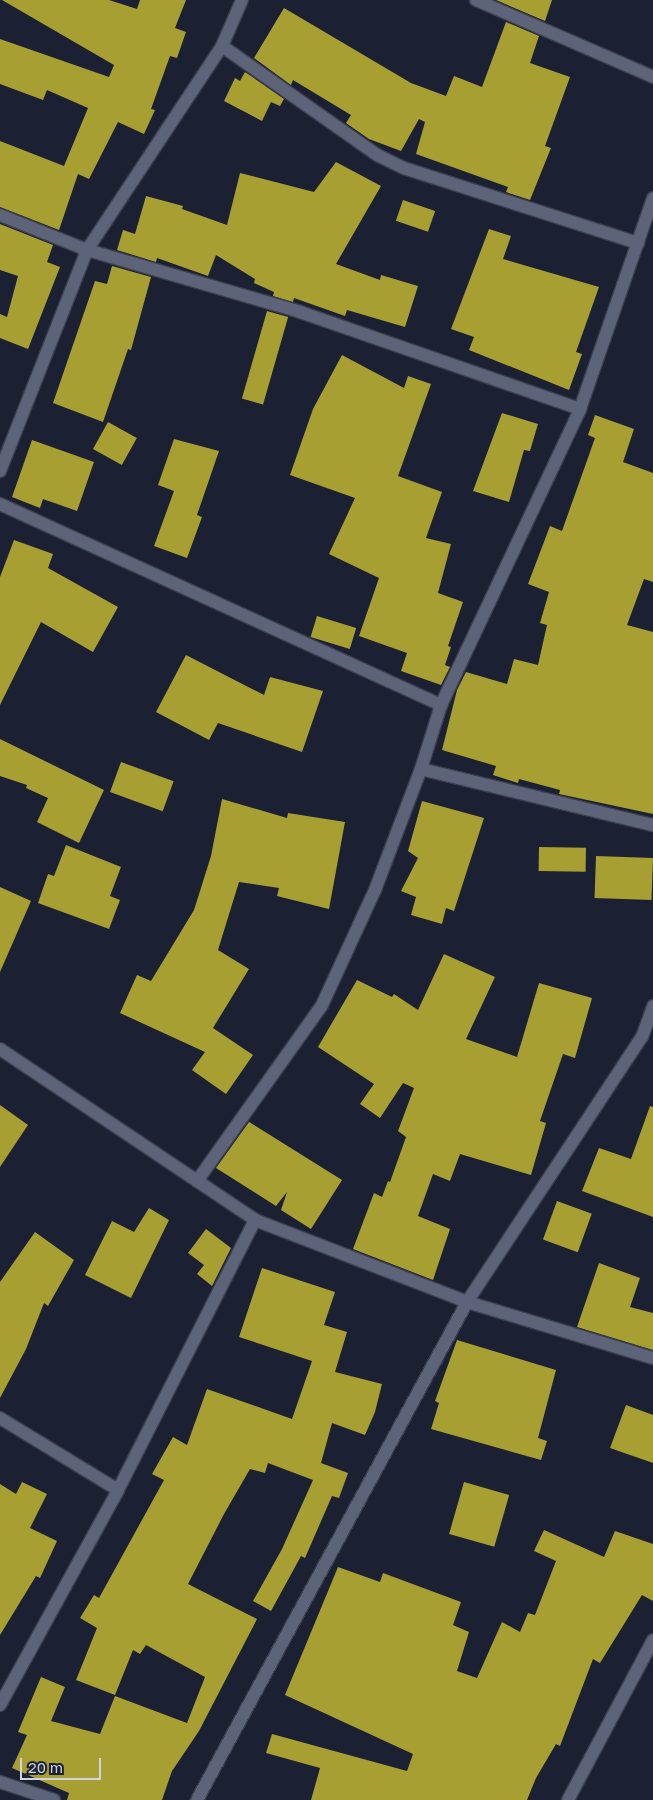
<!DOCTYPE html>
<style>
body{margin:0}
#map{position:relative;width:653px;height:1800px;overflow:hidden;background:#1b2032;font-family:"Golos Text",sans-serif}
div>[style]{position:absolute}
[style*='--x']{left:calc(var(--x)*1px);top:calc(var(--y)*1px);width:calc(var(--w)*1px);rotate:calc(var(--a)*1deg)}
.building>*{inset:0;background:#a89f33;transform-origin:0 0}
.roads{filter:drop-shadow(1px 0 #3b3e4d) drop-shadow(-1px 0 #3b3e4d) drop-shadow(0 1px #3b3e4d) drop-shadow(0 -1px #3b3e4d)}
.street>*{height:12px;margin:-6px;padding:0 6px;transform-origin:6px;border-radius:6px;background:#5d6379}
span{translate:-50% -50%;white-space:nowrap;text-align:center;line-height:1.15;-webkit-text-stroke:5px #1b2032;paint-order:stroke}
.scale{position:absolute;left:20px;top:1758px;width:81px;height:22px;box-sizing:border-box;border:2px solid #d0d3e0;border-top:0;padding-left:6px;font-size:15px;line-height:18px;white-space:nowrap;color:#d0d3e0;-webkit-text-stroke:4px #1b2032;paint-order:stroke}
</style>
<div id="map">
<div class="building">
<i style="clip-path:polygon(2px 0,109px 0,137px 9px,140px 0,186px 0,175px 28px,186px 32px,177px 58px,170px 56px,151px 109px,155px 110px,144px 134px,118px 122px,89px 179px,78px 174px,59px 230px,0 207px,0 141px,64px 166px,88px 108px,47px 90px,43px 100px,0 84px,0 39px,109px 77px,114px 65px)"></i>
<i style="clip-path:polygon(496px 0,552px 0,545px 21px)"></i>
<i style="clip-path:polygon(284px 8px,411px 83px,446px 96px,454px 76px,482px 87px,506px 22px,539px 36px,530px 63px,570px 77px,545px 146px,551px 148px,530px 200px,506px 192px,508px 187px,416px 154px,425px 122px,419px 119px,401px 151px,369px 139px,346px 123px,351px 115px,293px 80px,291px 85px,254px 58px)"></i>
<i style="clip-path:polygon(245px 72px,284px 99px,280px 106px,271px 102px,262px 121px,224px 101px,235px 78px,240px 81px)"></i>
<i style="clip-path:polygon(336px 162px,381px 186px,336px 264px,380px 280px,381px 275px,418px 286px,405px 327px,347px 310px,345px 316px,294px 298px,293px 302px,273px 296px,274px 292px,254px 283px,255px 279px,216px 255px,208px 276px,157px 258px,156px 262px,117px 250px,123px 230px,135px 234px,146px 196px,183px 206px,182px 209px,227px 225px,240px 173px,314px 192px)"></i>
<i style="left:403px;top:200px;width:34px;height:22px;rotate:19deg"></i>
<i style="clip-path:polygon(0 224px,53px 245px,47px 262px,60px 267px,28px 349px,0 338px,0 314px,7px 317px,18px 276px,0 270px)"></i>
<i style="clip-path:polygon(489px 229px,511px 236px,503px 259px,599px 287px,576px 352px,582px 354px,569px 390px,469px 350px,474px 337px,451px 329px)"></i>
<i style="clip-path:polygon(112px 266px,151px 277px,131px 350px,128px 349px,103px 422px,53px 403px,95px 281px,107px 284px)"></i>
<i style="left:267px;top:311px;width:22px;height:91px;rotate:16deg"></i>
<i style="clip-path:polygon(342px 355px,404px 388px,408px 376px,431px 384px,398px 476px,442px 492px,426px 538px,451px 544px,438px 593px,463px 602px,448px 646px,451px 647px,445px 665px,450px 667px,441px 685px,401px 671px,407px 653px,359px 636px,379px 578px,329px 554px,355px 498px,290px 475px,313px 409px)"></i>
<i style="clip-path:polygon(502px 413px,538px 424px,530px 451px,524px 450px,509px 502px,473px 491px)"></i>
<i style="clip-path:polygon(595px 415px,634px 429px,623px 462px,653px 473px,653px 582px,644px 579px,627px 625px,653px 632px,653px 814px,559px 794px,560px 790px,519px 779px,518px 783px,493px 775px,496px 766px,442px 750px,457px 690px,466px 672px,507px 684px,514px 659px,538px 665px,547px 625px,540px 623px,549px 592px,528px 584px,550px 526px,562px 531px,595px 438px,588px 435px)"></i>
<i style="left:108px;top:422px;width:33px;height:31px;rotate:29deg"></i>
<i style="clip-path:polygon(174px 439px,219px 451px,197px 515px,202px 517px,187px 558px,154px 546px,174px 491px,158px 485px)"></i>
<i style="clip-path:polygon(32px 440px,94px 462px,77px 511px,43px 499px,40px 508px,12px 497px)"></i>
<i style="clip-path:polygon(14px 540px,53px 554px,48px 568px,118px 607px,93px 652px,41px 622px,0 705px,0 577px)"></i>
<i style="left:317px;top:616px;width:41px;height:22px;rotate:17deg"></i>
<i style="clip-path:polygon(186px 655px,264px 695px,270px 677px,323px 691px,302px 752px,218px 723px,209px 740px,156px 712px)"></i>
<i style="clip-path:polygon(0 739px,104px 790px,79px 843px,37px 822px,48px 798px,26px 788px,27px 785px,0 776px)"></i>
<i style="left:121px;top:762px;width:56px;height:32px;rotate:20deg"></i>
<i style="clip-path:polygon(222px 799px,287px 818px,288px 813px,345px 822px,329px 909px,277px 896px,279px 888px,239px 882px,218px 950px,249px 969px,213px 1028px,253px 1055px,226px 1094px,192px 1070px,205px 1052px,120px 1013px,137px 975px,151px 981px,194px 910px,211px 856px)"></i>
<i style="clip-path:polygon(422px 801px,484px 818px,454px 911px,446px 908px,442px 924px,411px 915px,416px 897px,401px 891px,418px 858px,408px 851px)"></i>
<i style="clip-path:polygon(66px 845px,121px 867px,110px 896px,120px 900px,109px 929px,38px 903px,48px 874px,54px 876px)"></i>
<i style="left:539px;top:847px;width:47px;height:24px;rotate:1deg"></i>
<i style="left:596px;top:856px;width:57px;height:42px;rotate:2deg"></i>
<i style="clip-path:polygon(0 887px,31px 901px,0 972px)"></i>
<i style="clip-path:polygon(444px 954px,495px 977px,466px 1039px,517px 1057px,539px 983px,592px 998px,575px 1058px,563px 1054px,540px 1121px,546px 1123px,531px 1175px,460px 1154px,450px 1181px,433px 1174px,418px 1216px,450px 1229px,433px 1280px,353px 1249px,374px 1193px,382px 1197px,388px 1181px,390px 1182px,406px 1137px,398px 1131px,414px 1088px,403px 1083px,380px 1118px,360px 1104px,374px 1084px,318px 1047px,357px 980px,392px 997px,394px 994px,418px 1010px)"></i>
<i style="clip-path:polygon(0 1105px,28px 1125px,0 1167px)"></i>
<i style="clip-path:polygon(650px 1106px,653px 1107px,653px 1217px,582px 1191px,599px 1148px,631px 1159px)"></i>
<i style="clip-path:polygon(249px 1122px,342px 1180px,311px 1229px,281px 1210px,287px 1192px,276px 1206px,216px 1168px)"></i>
<i style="left:557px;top:1201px;width:37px;height:41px;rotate:20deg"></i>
<i style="clip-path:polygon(149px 1208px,169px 1220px,131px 1298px,85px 1275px,112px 1221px,134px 1232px)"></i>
<i style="clip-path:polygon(206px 1229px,231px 1248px,212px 1286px,197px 1274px,204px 1265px,188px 1253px)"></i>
<i style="clip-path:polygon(35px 1232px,74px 1260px,48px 1306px,44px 1303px,26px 1349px,0 1398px,0 1282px)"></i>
<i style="clip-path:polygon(599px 1263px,640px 1278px,630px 1307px,653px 1313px,653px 1350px,577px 1327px)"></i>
<i style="clip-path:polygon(262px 1268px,335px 1292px,324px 1325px,347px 1332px,335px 1372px,382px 1384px,375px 1412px,365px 1435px,332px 1423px,321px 1463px,348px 1473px,339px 1498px,332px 1496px,305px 1558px,301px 1556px,271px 1611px,253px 1601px,282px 1549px,313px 1480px,268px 1463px,265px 1473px,250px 1469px,224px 1514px,188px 1584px,257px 1619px,199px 1731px,172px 1771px,162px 1800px,67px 1800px,69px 1793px,12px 1768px,27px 1735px,18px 1732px,41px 1677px,65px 1687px,51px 1721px,100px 1734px,115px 1696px,187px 1723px,205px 1677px,146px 1645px,140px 1654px,133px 1650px,115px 1695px,76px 1680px,97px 1628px,80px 1618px,94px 1595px,99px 1598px,164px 1480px,152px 1474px,173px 1437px,187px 1445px,207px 1389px,292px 1419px,312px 1361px,239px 1337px)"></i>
<i style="clip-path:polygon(457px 1340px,556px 1370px,538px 1438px,547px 1441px,541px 1460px,431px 1429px,439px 1403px,435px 1401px)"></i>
<i style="clip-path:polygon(626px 1405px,653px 1415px,653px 1463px,610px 1448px)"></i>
<i style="clip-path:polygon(22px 1482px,47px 1494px,30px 1528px,57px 1541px,40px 1578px,36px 1576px,0 1635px,0 1484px,16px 1494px)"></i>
<i style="left:464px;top:1482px;width:47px;height:54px;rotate:16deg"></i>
<i style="clip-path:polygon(544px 1530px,604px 1557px,615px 1531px,653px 1544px,653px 1601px,642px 1595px,600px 1663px,593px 1659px,560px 1746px,556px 1744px,536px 1778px,527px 1800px,311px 1800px,320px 1768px,266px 1753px,272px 1734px,407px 1771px,413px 1754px,285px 1695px,338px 1567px,380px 1582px,383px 1573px,461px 1602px,453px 1625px,469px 1632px,457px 1671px,477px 1678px,502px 1622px,520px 1632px,528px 1613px,535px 1615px,556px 1561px,534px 1551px)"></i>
</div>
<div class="roads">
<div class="street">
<i style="--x:476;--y:0;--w:193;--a:23.5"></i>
<i style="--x:222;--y:46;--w:189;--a:35.1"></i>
<i style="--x:377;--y:155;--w:30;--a:26"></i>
<i style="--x:404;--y:168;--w:246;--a:17.8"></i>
<i style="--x:0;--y:215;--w:94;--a:21.9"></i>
<i style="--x:87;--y:250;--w:222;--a:16.2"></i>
<i style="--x:300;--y:312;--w:296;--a:19.1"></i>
<i style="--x:0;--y:471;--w:238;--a:-68.5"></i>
<i style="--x:87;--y:250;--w:245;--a:-56.5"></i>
<i style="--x:222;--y:46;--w:50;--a:-66.5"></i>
<i style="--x:0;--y:504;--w:485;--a:24.5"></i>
<i style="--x:421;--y:769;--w:239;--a:13.6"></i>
<i style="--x:0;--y:1049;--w:307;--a:33.8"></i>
<i style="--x:255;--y:1220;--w:227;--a:21.1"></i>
<i style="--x:467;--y:1302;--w:194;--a:16.8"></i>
<i style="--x:197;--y:1181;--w:216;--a:-54.6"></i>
<i style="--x:322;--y:1005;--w:127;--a:-65.3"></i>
<i style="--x:375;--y:890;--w:129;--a:-69.2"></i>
<i style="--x:421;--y:769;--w:67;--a:-72.6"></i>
<i style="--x:441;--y:705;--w:327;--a:-64.8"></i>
<i style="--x:580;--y:409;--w:223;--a:-70.9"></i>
<i style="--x:0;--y:1418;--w:138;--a:31.4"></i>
<i style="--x:0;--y:1705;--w:245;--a:-61.2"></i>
<i style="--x:118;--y:1490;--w:303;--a:-63.1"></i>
<i style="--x:0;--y:1782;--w:57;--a:18.4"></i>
<i style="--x:197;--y:1800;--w:566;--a:-61.53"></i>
<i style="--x:467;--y:1302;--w:318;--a:-56.6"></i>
<i style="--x:642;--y:1037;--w:33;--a:-70"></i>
<i style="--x:568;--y:1800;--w:181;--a:-62"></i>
</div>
</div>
<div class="scale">20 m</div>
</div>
